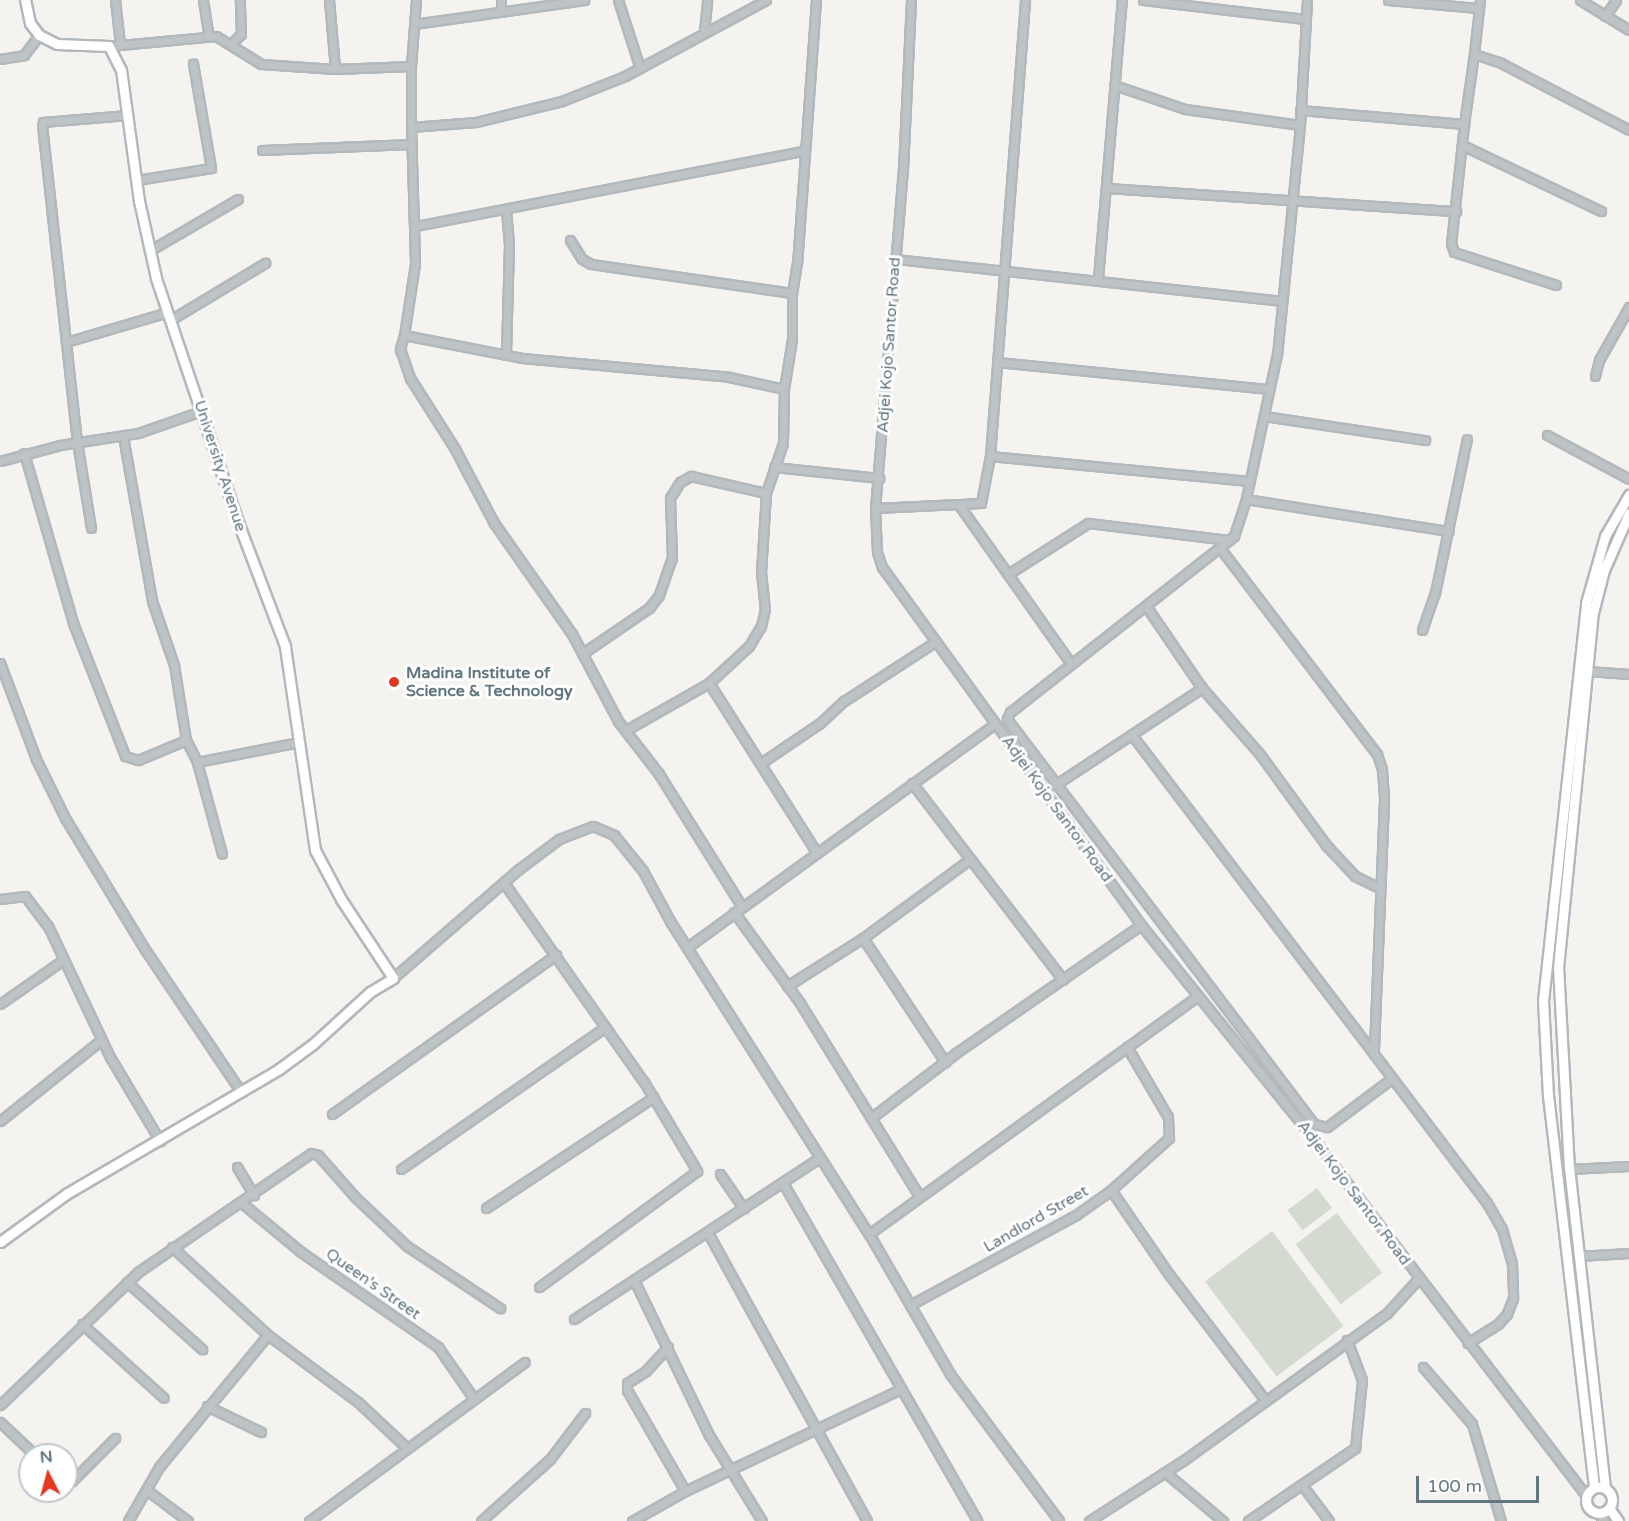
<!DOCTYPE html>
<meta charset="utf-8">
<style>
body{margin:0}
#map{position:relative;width:1629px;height:1521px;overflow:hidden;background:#f4f3ef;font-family:"Varela Round",sans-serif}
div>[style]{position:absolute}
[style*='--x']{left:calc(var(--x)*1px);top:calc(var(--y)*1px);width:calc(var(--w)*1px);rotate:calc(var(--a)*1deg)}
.green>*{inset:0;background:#d5dad0;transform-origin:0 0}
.roads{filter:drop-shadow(2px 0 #b2b8bc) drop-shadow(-2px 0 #b2b8bc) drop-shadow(0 2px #b2b8bc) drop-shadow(0 -2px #b2b8bc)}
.street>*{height:7px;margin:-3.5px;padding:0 3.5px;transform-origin:3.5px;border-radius:3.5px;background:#bec3c5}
.secondary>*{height:9px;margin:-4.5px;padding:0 4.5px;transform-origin:4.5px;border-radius:4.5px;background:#fff}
.secondary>.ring{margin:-4.5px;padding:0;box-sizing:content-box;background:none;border:9px solid #fff;border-radius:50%}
.dots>*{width:16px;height:16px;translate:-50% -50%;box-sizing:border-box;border:3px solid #fff;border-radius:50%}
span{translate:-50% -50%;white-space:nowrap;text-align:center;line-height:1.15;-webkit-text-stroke:6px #fff;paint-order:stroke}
.street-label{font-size:16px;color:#627680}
.poi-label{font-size:16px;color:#627680;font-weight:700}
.left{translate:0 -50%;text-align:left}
.north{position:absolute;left:18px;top:1443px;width:60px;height:60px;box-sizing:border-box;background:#fff;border:2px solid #c0c8cc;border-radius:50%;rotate:354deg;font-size:16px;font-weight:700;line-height:24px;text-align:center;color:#627680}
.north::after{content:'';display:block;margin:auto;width:21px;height:27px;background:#e33820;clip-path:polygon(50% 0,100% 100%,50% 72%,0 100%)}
.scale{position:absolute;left:1416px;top:1476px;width:123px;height:27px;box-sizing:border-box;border:3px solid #627680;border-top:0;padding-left:8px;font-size:18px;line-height:21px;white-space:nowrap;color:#627680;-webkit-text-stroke:4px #fff;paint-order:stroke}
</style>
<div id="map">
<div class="green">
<i style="left:1317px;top:1188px;width:25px;height:37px;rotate:53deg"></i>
<i style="left:1337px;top:1213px;width:75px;height:52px;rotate:53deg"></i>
<i style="left:1272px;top:1231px;width:119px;height:84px;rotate:53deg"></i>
</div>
<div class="roads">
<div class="street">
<i style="--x:115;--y:0;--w:44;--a:83.5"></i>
<i style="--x:203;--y:0;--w:36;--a:81"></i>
<i style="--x:329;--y:0;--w:69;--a:85"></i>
<i style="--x:618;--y:0;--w:71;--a:72.1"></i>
<i style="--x:766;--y:0;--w:160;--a:151.7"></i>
<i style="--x:625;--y:76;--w:68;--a:158.4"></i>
<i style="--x:562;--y:101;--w:89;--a:166.3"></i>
<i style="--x:476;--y:122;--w:65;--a:175.6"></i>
<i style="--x:411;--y:127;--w:137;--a:88.3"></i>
<i style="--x:415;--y:264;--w:72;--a:98.8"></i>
<i style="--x:404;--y:335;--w:120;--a:11"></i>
<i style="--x:522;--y:358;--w:208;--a:5.2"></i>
<i style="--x:729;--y:377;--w:56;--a:12.3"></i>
<i style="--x:816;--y:0;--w:263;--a:94.1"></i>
<i style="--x:797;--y:262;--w:31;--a:99"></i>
<i style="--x:792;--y:293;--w:46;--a:90"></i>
<i style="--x:792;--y:339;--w:51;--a:99.1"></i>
<i style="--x:784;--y:389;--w:54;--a:91.1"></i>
<i style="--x:783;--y:443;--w:53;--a:108.8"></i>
<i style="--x:766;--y:493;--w:79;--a:93.6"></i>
<i style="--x:761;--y:572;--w:37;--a:84"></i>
<i style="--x:765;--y:609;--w:17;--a:103"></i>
<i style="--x:761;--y:626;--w:23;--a:121"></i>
<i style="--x:749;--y:646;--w:54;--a:137.2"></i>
<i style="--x:709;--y:683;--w:201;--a:57.6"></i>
<i style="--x:911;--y:0;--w:168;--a:92.7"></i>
<i style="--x:903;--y:168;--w:341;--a:94.7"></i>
<i style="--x:875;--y:508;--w:44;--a:87.4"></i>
<i style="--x:877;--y:552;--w:16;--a:72"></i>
<i style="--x:882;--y:567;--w:442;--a:54.1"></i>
<i style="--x:1141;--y:925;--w:272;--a:51.1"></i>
<i style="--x:1312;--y:1137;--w:452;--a:52.6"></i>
<i style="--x:1143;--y:0;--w:163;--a:6.7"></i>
<i style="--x:1307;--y:0;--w:125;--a:93.2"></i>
<i style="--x:1300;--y:125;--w:230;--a:95.7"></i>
<i style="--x:1277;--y:354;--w:148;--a:102.1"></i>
<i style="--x:1246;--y:499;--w:39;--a:108"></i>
<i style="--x:1234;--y:536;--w:285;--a:141.8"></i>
<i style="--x:1010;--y:712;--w:8;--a:113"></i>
<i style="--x:1007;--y:719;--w:508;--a:52.84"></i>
<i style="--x:1314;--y:1124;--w:13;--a:13"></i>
<i style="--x:1327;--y:1127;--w:80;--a:-36.9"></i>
<i style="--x:1388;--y:0;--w:90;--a:5.1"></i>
<i style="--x:1580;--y:0;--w:57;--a:31.5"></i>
<i style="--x:501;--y:12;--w:12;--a:-90"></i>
<i style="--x:1605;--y:16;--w:19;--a:-55"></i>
<i style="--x:414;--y:24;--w:172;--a:-8"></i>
<i style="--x:704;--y:31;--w:31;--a:-84"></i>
<i style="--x:231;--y:44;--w:14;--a:-45"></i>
<i style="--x:241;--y:34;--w:34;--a:-92"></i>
<i style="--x:109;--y:46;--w:107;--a:-5.3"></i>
<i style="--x:216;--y:36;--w:53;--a:31.9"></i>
<i style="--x:261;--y:64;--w:74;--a:3.9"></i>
<i style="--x:335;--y:69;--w:76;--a:-2.3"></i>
<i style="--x:1474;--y:54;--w:54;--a:-83.7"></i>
<i style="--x:0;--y:59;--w:24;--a:-9"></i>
<i style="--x:24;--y:55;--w:25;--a:-53"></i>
<i style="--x:1114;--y:85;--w:75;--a:18.7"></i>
<i style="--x:1185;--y:109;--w:116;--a:7.9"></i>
<i style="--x:1300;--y:110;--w:165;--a:4.9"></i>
<i style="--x:1464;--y:124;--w:71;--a:-81.9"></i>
<i style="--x:1474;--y:54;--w:28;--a:18"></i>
<i style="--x:1501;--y:63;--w:144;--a:27.6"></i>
<i style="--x:1464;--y:124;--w:120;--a:96.2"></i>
<i style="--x:1451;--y:243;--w:9;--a:72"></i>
<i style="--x:1454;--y:252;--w:107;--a:17.9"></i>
<i style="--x:411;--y:127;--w:61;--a:-90"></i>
<i style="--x:411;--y:66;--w:66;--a:-85.7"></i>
<i style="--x:1462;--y:145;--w:154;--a:25.4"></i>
<i style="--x:262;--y:150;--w:150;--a:-2.3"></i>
<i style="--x:137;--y:180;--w:75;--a:-9.2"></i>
<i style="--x:211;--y:168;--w:106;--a:-99.8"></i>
<i style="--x:1107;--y:188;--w:350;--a:3.8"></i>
<i style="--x:506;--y:210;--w:35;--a:85"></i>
<i style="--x:509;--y:245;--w:110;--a:91.6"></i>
<i style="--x:416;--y:226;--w:393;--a:-11"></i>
<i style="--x:570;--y:240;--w:22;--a:58"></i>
<i style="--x:582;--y:259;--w:10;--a:29"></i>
<i style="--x:591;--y:264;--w:203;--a:8.2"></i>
<i style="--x:149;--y:251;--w:103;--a:-30.3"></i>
<i style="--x:896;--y:259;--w:388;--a:6.2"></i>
<i style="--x:1098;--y:278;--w:279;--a:-85.1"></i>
<i style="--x:172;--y:319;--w:109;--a:-31.1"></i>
<i style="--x:404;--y:335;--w:15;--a:106"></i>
<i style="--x:400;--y:349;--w:31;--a:71"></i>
<i style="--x:410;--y:378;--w:84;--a:57.6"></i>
<i style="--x:455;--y:449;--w:84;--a:62.2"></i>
<i style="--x:494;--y:523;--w:136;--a:54.9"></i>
<i style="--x:572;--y:634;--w:98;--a:62.1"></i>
<i style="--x:618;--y:721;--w:67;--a:52.3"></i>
<i style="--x:659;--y:774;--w:157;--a:58"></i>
<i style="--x:66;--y:342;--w:106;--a:-16.4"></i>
<i style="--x:998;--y:362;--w:272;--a:5.7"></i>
<i style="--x:1595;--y:376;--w:16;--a:-76"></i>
<i style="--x:1599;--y:360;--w:61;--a:-60.5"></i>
<i style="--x:1264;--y:416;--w:163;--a:8.5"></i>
<i style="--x:1547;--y:435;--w:93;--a:28.2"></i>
<i style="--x:123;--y:436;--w:168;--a:80"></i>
<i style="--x:152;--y:601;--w:68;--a:71"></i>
<i style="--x:174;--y:665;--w:76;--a:80.9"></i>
<i style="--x:186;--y:740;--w:25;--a:63"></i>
<i style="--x:197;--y:762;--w:95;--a:74.8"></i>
<i style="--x:24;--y:453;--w:177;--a:73.9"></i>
<i style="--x:73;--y:623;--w:143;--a:68.6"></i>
<i style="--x:125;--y:756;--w:14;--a:17"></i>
<i style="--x:138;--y:760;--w:52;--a:-22.6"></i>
<i style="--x:990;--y:456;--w:260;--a:5.5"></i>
<i style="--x:0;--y:461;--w:62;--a:-14.9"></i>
<i style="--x:60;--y:445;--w:79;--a:-8.7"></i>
<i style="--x:138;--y:433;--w:67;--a:-19.2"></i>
<i style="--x:774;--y:467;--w:106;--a:6"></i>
<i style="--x:1246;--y:499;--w:205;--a:9"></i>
<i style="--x:959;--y:505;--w:194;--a:54.8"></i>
<i style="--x:875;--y:508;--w:106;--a:-2.7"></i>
<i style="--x:981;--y:503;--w:48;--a:-79.2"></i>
<i style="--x:990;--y:456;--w:457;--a:-85.6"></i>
<i style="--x:91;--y:528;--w:87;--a:-99.2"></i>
<i style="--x:77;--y:442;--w:318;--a:-96.3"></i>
<i style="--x:42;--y:126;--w:4;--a:-76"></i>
<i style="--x:43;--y:122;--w:85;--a:-4.7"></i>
<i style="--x:1220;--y:548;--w:259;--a:52.7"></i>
<i style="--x:1377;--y:754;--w:16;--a:72"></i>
<i style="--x:1382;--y:769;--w:31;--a:86"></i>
<i style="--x:1384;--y:800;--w:254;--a:92.3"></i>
<i style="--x:1008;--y:574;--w:95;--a:-32.5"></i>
<i style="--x:1088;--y:523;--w:142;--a:6.9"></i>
<i style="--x:1146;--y:606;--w:99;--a:55.7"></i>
<i style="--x:1202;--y:688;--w:86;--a:48.8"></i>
<i style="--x:1259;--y:753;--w:114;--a:53.9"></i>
<i style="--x:1326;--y:845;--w:42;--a:46.9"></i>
<i style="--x:1355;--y:876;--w:28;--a:26"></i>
<i style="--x:1422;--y:630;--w:39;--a:-71"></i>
<i style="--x:1435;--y:593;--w:157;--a:-78.3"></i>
<i style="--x:583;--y:653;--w:80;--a:-34.3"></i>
<i style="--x:649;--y:608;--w:16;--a:-52"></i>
<i style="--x:659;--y:595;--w:39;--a:-71"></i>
<i style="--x:672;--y:558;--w:60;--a:-91.9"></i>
<i style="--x:670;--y:498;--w:19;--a:-58"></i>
<i style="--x:680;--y:482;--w:13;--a:-29"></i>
<i style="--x:691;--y:476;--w:77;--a:12.8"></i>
<i style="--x:0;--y:663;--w:103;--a:69.4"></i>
<i style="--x:36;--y:759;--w:66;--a:63.8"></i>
<i style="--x:65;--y:818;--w:152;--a:58.7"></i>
<i style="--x:144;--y:948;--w:174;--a:56"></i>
<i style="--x:1587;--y:671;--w:42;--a:4.1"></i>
<i style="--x:628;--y:729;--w:93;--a:-29.6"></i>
<i style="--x:1132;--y:735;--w:587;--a:52.82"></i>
<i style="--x:1487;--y:1203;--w:30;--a:60"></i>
<i style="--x:1502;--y:1229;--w:36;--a:74"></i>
<i style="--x:1512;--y:1264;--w:34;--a:88"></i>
<i style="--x:1513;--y:1298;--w:17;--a:111"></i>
<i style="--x:1507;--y:1314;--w:13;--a:132"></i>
<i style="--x:1498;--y:1324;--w:36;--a:148"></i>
<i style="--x:197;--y:762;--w:104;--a:-11.1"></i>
<i style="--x:761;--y:763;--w:71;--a:-34.1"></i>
<i style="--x:820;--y:723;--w:33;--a:-43"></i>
<i style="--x:844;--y:701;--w:108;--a:-33"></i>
<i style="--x:912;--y:783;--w:248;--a:52.5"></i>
<i style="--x:1055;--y:785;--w:176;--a:-33.4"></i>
<i style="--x:504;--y:883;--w:243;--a:54.9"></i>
<i style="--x:644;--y:1082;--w:104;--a:59.2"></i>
<i style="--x:697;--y:1171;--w:196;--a:143.7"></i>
<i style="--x:0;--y:899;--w:25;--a:-7"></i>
<i style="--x:25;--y:896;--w:38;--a:53"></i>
<i style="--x:48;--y:926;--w:145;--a:64.7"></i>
<i style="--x:110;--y:1057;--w:98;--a:59.2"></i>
<i style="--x:734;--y:912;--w:112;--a:54"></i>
<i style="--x:800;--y:1003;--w:227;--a:58.3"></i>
<i style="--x:863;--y:938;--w:149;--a:56.5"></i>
<i style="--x:689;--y:946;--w:378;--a:-36"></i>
<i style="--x:393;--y:978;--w:167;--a:-40.9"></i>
<i style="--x:519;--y:869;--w:50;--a:-36.9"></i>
<i style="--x:559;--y:839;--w:36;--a:-21"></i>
<i style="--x:593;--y:826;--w:23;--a:23"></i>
<i style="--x:614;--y:835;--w:46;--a:51.1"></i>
<i style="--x:643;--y:871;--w:57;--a:61.6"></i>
<i style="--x:670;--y:921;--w:371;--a:57.6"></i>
<i style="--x:869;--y:1234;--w:162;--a:59.9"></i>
<i style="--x:950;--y:1374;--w:183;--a:53.4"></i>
<i style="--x:787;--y:986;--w:90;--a:-32.3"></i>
<i style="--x:863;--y:938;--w:133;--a:-36.4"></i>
<i style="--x:0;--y:1004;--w:77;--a:-34.9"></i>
<i style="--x:332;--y:1114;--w:275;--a:-35.4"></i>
<i style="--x:871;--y:1118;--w:107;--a:-37.4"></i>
<i style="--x:956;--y:1053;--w:225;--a:-34.7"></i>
<i style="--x:0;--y:1121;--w:129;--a:-38.7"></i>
<i style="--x:237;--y:1167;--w:33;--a:59"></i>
<i style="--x:401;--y:1169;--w:249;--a:-34.8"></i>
<i style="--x:1569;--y:1169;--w:60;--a:-2.9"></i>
<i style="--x:720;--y:1174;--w:42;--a:55.6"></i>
<i style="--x:783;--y:1183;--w:390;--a:60.1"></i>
<i style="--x:1111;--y:1190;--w:101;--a:55.5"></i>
<i style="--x:1168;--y:1273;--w:161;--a:52.6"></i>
<i style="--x:243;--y:1204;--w:75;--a:39.6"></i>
<i style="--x:301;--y:1252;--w:167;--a:34.7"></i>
<i style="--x:438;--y:1347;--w:63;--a:55.3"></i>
<i style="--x:486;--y:1208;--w:201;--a:-33.5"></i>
<i style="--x:708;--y:1233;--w:329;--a:61.1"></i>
<i style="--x:869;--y:1234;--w:406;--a:-35.9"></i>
<i style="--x:172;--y:1247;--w:130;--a:42.5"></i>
<i style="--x:268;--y:1335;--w:112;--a:36.7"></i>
<i style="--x:358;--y:1402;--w:67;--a:43.2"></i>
<i style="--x:1578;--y:1256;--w:51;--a:-3.4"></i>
<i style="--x:127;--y:1282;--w:101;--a:41.8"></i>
<i style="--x:635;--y:1282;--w:170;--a:64.2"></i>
<i style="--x:709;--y:1435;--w:101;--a:58.4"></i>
<i style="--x:910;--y:1305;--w:189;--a:-28.5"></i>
<i style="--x:1076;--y:1215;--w:43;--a:-35.5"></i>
<i style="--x:1111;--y:1190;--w:78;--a:-41.9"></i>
<i style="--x:1169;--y:1138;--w:21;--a:-93"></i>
<i style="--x:1168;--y:1117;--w:81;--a:-120.4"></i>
<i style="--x:574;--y:1319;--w:293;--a:-33.3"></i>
<i style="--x:82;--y:1324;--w:110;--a:42.1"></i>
<i style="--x:668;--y:1347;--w:33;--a:133"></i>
<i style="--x:646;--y:1371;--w:22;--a:148"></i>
<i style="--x:627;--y:1383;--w:7;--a:90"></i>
<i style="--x:627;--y:1390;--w:116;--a:60.1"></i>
<i style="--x:1423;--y:1367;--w:75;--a:49.3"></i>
<i style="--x:1472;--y:1424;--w:101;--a:73.4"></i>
<i style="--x:0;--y:1405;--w:192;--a:-43.9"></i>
<i style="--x:138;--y:1272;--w:210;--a:-34.5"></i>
<i style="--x:311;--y:1153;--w:7;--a:16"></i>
<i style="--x:318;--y:1155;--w:56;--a:48.6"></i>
<i style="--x:355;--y:1197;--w:71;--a:43.3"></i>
<i style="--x:407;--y:1246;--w:112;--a:33.7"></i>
<i style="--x:207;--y:1406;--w:60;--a:25.7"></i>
<i style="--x:0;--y:1422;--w:48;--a:43.3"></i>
<i style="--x:1166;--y:1473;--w:75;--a:40.1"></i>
<i style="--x:66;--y:1481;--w:6;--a:0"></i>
<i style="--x:72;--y:1481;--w:61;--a:-45"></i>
<i style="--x:1302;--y:1485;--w:45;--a:53.1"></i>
<i style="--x:148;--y:1491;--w:50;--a:36.9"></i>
<i style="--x:128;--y:1521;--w:62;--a:-60.1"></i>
<i style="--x:159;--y:1467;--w:171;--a:-50.5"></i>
<i style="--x:309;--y:1521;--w:268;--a:-36.4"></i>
<i style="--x:481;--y:1521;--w:93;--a:-41.9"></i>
<i style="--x:550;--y:1459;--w:58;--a:-52.7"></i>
<i style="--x:632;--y:1521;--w:61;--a:-29.5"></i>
<i style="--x:685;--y:1491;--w:239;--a:-25.3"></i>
<i style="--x:1089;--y:1521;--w:113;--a:-32.7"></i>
<i style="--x:1184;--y:1460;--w:251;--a:-35.9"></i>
<i style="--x:1387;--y:1313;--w:47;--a:-47.6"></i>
<i style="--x:1248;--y:1521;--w:130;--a:-34.3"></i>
<i style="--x:1355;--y:1448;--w:68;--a:-84.1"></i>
<i style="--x:1362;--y:1380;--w:43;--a:-110.6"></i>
<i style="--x:1601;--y:1521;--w:3;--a:-45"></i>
</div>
<div class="secondary">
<i style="--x:0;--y:1242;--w:82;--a:-36"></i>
<i style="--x:66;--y:1194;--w:247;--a:-30.4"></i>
<i style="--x:279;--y:1069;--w:42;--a:-36.3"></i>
<i style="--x:313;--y:1044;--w:77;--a:-42.4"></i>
<i style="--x:370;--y:992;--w:27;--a:-31"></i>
<i style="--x:393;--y:978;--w:95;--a:-123.4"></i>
<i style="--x:341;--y:899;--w:55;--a:-118"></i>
<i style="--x:315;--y:850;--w:206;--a:-98.4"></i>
<i style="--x:285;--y:646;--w:133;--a:-110.8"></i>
<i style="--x:238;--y:522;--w:257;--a:-108.6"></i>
<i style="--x:156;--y:278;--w:79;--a:-102.4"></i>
<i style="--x:139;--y:201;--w:132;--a:-97.8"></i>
<i style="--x:121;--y:70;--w:27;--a:-117"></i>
<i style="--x:109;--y:46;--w:52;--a:-177.8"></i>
<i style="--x:57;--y:44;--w:20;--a:-153"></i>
<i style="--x:39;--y:35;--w:15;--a:-127"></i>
<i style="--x:30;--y:23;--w:24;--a:-102"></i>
<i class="ring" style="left:1586px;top:1487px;width:17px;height:17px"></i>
<i style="--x:1594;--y:1487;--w:394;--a:-96.7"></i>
<i style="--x:1548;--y:1096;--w:95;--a:-93"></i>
<i style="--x:1543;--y:1001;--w:400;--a:-83.8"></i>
<i style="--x:1586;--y:603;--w:70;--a:-74.2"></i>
<i style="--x:1605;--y:536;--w:48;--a:-59.7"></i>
<i style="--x:1605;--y:1488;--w:321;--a:-96.4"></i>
<i style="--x:1569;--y:1169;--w:201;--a:-93.1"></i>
<i style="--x:1558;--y:968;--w:357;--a:-84.4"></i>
<i style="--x:1593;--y:613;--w:44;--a:-75.7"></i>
<i style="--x:1604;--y:570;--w:62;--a:-66.3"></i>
<i style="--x:1609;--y:1508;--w:16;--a:55"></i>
</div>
</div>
<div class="dots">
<i style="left:394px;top:682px;background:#e33820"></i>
</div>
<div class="street-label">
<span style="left:889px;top:345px;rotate:-86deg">Adjei Kojo Santor Road</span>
<span style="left:220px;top:466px;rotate:72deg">University Avenue</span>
<span style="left:1057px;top:809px;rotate:54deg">Adjei Kojo Santor Road</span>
<span style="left:1354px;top:1193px;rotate:53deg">Adjei Kojo Santor Road</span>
<span style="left:1036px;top:1219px;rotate:-30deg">Landlord Street</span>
<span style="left:373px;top:1284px;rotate:35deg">Queen’s Street</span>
</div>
<div class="poi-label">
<span class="left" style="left:406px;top:682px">Madina Institute of<br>Science &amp; Technology</span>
</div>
<div class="north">N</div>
<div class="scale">100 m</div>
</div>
